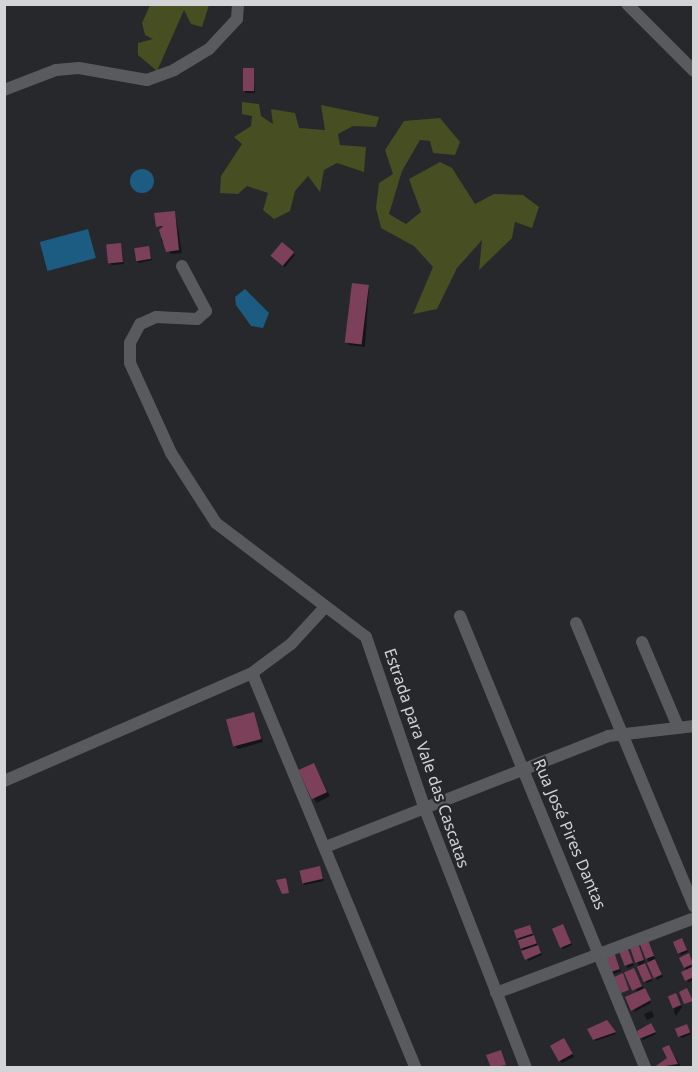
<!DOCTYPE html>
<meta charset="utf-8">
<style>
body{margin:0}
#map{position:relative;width:698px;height:1072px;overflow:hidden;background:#27282b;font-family:"Noto Sans",sans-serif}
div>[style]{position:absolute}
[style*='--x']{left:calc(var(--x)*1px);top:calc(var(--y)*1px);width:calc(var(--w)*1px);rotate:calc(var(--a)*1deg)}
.green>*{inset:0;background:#474e21}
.water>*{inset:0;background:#1d5c82;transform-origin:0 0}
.round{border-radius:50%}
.shadow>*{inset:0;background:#0007;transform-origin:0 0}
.building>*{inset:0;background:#7c405a;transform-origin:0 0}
.minor>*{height:12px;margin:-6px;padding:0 6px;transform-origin:6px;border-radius:6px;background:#595a5e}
span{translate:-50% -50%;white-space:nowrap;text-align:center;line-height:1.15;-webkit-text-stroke:4.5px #27282b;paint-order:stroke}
.street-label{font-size:16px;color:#d3d4d6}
.frame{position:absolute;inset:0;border:6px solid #d3d4d6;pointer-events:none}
</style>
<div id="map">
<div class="green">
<i style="clip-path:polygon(150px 5px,209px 5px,202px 27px,191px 24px,184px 10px,157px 71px,138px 55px,138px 43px,153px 39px,145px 35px,142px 23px)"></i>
<i style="clip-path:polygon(242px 102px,259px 104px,261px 116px,273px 124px,271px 109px,295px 113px,299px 128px,325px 130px,321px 105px,379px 117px,376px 127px,353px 126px,338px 134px,340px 145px,366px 147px,364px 172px,337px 163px,324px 170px,320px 192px,308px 176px,295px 191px,290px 211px,274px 219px,263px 210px,268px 193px,247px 186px,238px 194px,220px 193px,221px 176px,242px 144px,234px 137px,251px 126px,252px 116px,242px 114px)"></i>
<i style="clip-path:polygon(440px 118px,460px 142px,455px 155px,433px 153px,430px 141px,420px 140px,402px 171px,389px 214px,406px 224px,421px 212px,409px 179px,440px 162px,452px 168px,475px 204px,494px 194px,523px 195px,539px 207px,532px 228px,515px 222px,512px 238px,479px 270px,482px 240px,457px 268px,437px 309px,413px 314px,433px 267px,414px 246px,381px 228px,376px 208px,379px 183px,393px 174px,385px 150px,404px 121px)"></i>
</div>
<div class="water">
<i class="round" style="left:130px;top:169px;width:24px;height:24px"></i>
<i style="left:88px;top:229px;width:30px;height:50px;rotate:75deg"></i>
<i style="clip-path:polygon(245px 289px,269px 313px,263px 328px,251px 326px,236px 305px,235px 297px)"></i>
</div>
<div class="shadow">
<i style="clip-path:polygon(253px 70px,255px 93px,246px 93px,244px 91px)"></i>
<i style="clip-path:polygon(175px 212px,182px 253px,171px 254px,161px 240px,164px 229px,157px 226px)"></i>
<i style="left:282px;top:244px;width:17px;height:16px;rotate:40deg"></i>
<i style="clip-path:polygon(121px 245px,124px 264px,112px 265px,109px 263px)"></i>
<i style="clip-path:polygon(149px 247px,152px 260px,139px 263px,137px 261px)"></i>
<i style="clip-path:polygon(369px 286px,365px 347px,349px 345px,346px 341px)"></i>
<i style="clip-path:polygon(253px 714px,263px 742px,238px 749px,234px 745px)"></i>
<i style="left:314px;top:765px;width:35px;height:15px;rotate:63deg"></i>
<i style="clip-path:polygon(320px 867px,324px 881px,305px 885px,303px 883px)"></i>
<i style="clip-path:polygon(563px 926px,572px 945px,563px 949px,561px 947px)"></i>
<i style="clip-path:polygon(529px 927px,542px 955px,528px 961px,518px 939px)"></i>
<i style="clip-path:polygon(682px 940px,688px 952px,681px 955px,679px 953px)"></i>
<i style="clip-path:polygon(648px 941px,663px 977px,657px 980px,647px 958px)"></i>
<i style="clip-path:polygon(638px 945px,652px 981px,646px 983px,637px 962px)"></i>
<i style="clip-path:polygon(627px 949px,634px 965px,628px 968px,626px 966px)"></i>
<i style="clip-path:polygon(614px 954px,621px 971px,614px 974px,612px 972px)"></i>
<i style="clip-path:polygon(690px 957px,694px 980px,688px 982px,685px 967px)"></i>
<i style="clip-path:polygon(634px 970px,651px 1003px,634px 1012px,637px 994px)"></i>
<i style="clip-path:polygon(676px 995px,682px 1007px,676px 1016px,674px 1012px)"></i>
<i style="clip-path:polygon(652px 1011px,654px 1017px,647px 1020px,644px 1014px)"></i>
<i style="clip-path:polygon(609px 1024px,616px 1034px,596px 1041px,594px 1039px)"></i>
<i style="clip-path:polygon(651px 1025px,656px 1034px,643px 1040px,641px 1038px)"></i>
<i style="clip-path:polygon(687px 1025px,691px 1034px,682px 1038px,680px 1036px)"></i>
<i style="clip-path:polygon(566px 1042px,574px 1057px,562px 1063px,560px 1061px)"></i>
<i style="clip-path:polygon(669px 1047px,682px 1068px,655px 1068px,669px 1059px)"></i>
</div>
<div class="building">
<i style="left:243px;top:68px;width:11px;height:23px"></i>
<i style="clip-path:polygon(175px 211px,179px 250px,166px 252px,159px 230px,163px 226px,156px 227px,154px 213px)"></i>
<i style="left:282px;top:242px;width:16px;height:18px;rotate:40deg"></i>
<i style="left:121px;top:243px;width:19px;height:15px;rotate:84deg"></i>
<i style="left:149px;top:246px;width:13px;height:15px;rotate:81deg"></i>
<i style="left:352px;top:283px;width:17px;height:60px;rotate:7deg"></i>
<i style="left:254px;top:712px;width:28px;height:29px;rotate:75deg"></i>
<i style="left:314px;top:763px;width:32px;height:17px;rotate:66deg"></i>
<i style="left:320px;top:866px;width:13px;height:21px;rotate:77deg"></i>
<i style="clip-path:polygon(286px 878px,289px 893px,282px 894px,276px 880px)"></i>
<i style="left:563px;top:924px;width:21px;height:12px;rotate:67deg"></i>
<i style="left:530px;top:925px;width:9px;height:17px;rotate:72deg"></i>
<i style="left:534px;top:935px;width:9px;height:17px;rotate:72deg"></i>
<i style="left:682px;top:938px;width:13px;height:10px;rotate:67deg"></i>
<i style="left:648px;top:940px;width:17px;height:9px;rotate:69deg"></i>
<i style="left:638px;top:943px;width:18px;height:9px;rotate:71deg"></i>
<i style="clip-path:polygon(538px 945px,541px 953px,525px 960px,521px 951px)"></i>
<i style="left:627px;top:947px;width:17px;height:9px;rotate:69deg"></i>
<i style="left:614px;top:952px;width:18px;height:10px;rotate:71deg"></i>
<i style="clip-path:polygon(689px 953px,693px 964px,684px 968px,679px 958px)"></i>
<i style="left:655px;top:959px;width:17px;height:9px;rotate:66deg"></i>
<i style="left:645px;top:963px;width:17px;height:9px;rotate:66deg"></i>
<i style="clip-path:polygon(694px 966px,694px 977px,685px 981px,681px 972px)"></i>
<i style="left:634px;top:968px;width:20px;height:11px;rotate:66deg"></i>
<i style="clip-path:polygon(623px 973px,629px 990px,621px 993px,614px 977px)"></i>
<i style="clip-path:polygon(645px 988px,651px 1000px,631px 1011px,625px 997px)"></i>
<i style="clip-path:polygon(687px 988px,693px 1001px,684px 1004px,679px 992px)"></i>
<i style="left:676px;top:993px;width:13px;height:9px;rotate:67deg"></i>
<i style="clip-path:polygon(607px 1020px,616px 1032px,593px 1040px,587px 1029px)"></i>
<i style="clip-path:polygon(651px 1023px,656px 1032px,639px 1039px,637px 1031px)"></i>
<i style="left:687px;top:1024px;width:9px;height:13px;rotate:69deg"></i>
<i style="left:564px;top:1038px;width:18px;height:16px;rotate:61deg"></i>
<i style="clip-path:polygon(669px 1045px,678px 1064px,653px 1068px,667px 1058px,662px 1048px)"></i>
<i style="clip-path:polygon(501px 1050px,506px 1065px,491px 1068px,486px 1055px)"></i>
</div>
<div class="minor">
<i style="--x:627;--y:4;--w:95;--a:45"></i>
<i style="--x:4;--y:90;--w:56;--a:-21"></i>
<i style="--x:56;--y:70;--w:23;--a:-5"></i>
<i style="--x:79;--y:68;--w:69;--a:10"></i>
<i style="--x:147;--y:80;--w:29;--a:-20"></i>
<i style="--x:174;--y:70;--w:41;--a:-31"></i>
<i style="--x:209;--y:49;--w:41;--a:-47"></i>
<i style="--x:237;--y:19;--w:15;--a:-86"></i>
<i style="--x:182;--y:266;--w:51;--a:61.9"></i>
<i style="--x:206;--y:311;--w:12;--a:138"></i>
<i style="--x:197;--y:319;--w:41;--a:-177.2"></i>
<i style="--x:156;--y:317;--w:17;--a:156"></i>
<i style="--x:140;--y:324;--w:21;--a:118"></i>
<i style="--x:130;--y:343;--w:20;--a:90"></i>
<i style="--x:130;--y:363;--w:99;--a:65.5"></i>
<i style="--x:171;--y:453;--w:83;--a:57.3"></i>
<i style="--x:216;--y:523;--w:188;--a:37.2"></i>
<i style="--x:366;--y:637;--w:182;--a:71.1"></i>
<i style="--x:425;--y:809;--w:278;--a:68.7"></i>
<i style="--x:460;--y:616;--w:488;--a:67.7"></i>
<i style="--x:576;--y:623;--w:307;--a:67.4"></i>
<i style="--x:642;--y:642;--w:92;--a:67"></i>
<i style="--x:252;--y:673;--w:428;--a:67.5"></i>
<i style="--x:4;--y:781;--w:270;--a:-23.5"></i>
<i style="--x:252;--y:673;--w:49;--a:-36.6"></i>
<i style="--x:291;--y:644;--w:50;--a:-47.4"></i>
<i style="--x:328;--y:846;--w:301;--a:-21.4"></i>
<i style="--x:608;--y:736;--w:87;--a:-6.6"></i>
<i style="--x:496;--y:993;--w:212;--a:-20.7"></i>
</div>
<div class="street-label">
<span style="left:427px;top:758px;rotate:71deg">Estrada para Vale das Cascatas</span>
<span style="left:570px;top:834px;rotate:67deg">Rua José Pires Dantas</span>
</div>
<div class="frame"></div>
</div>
